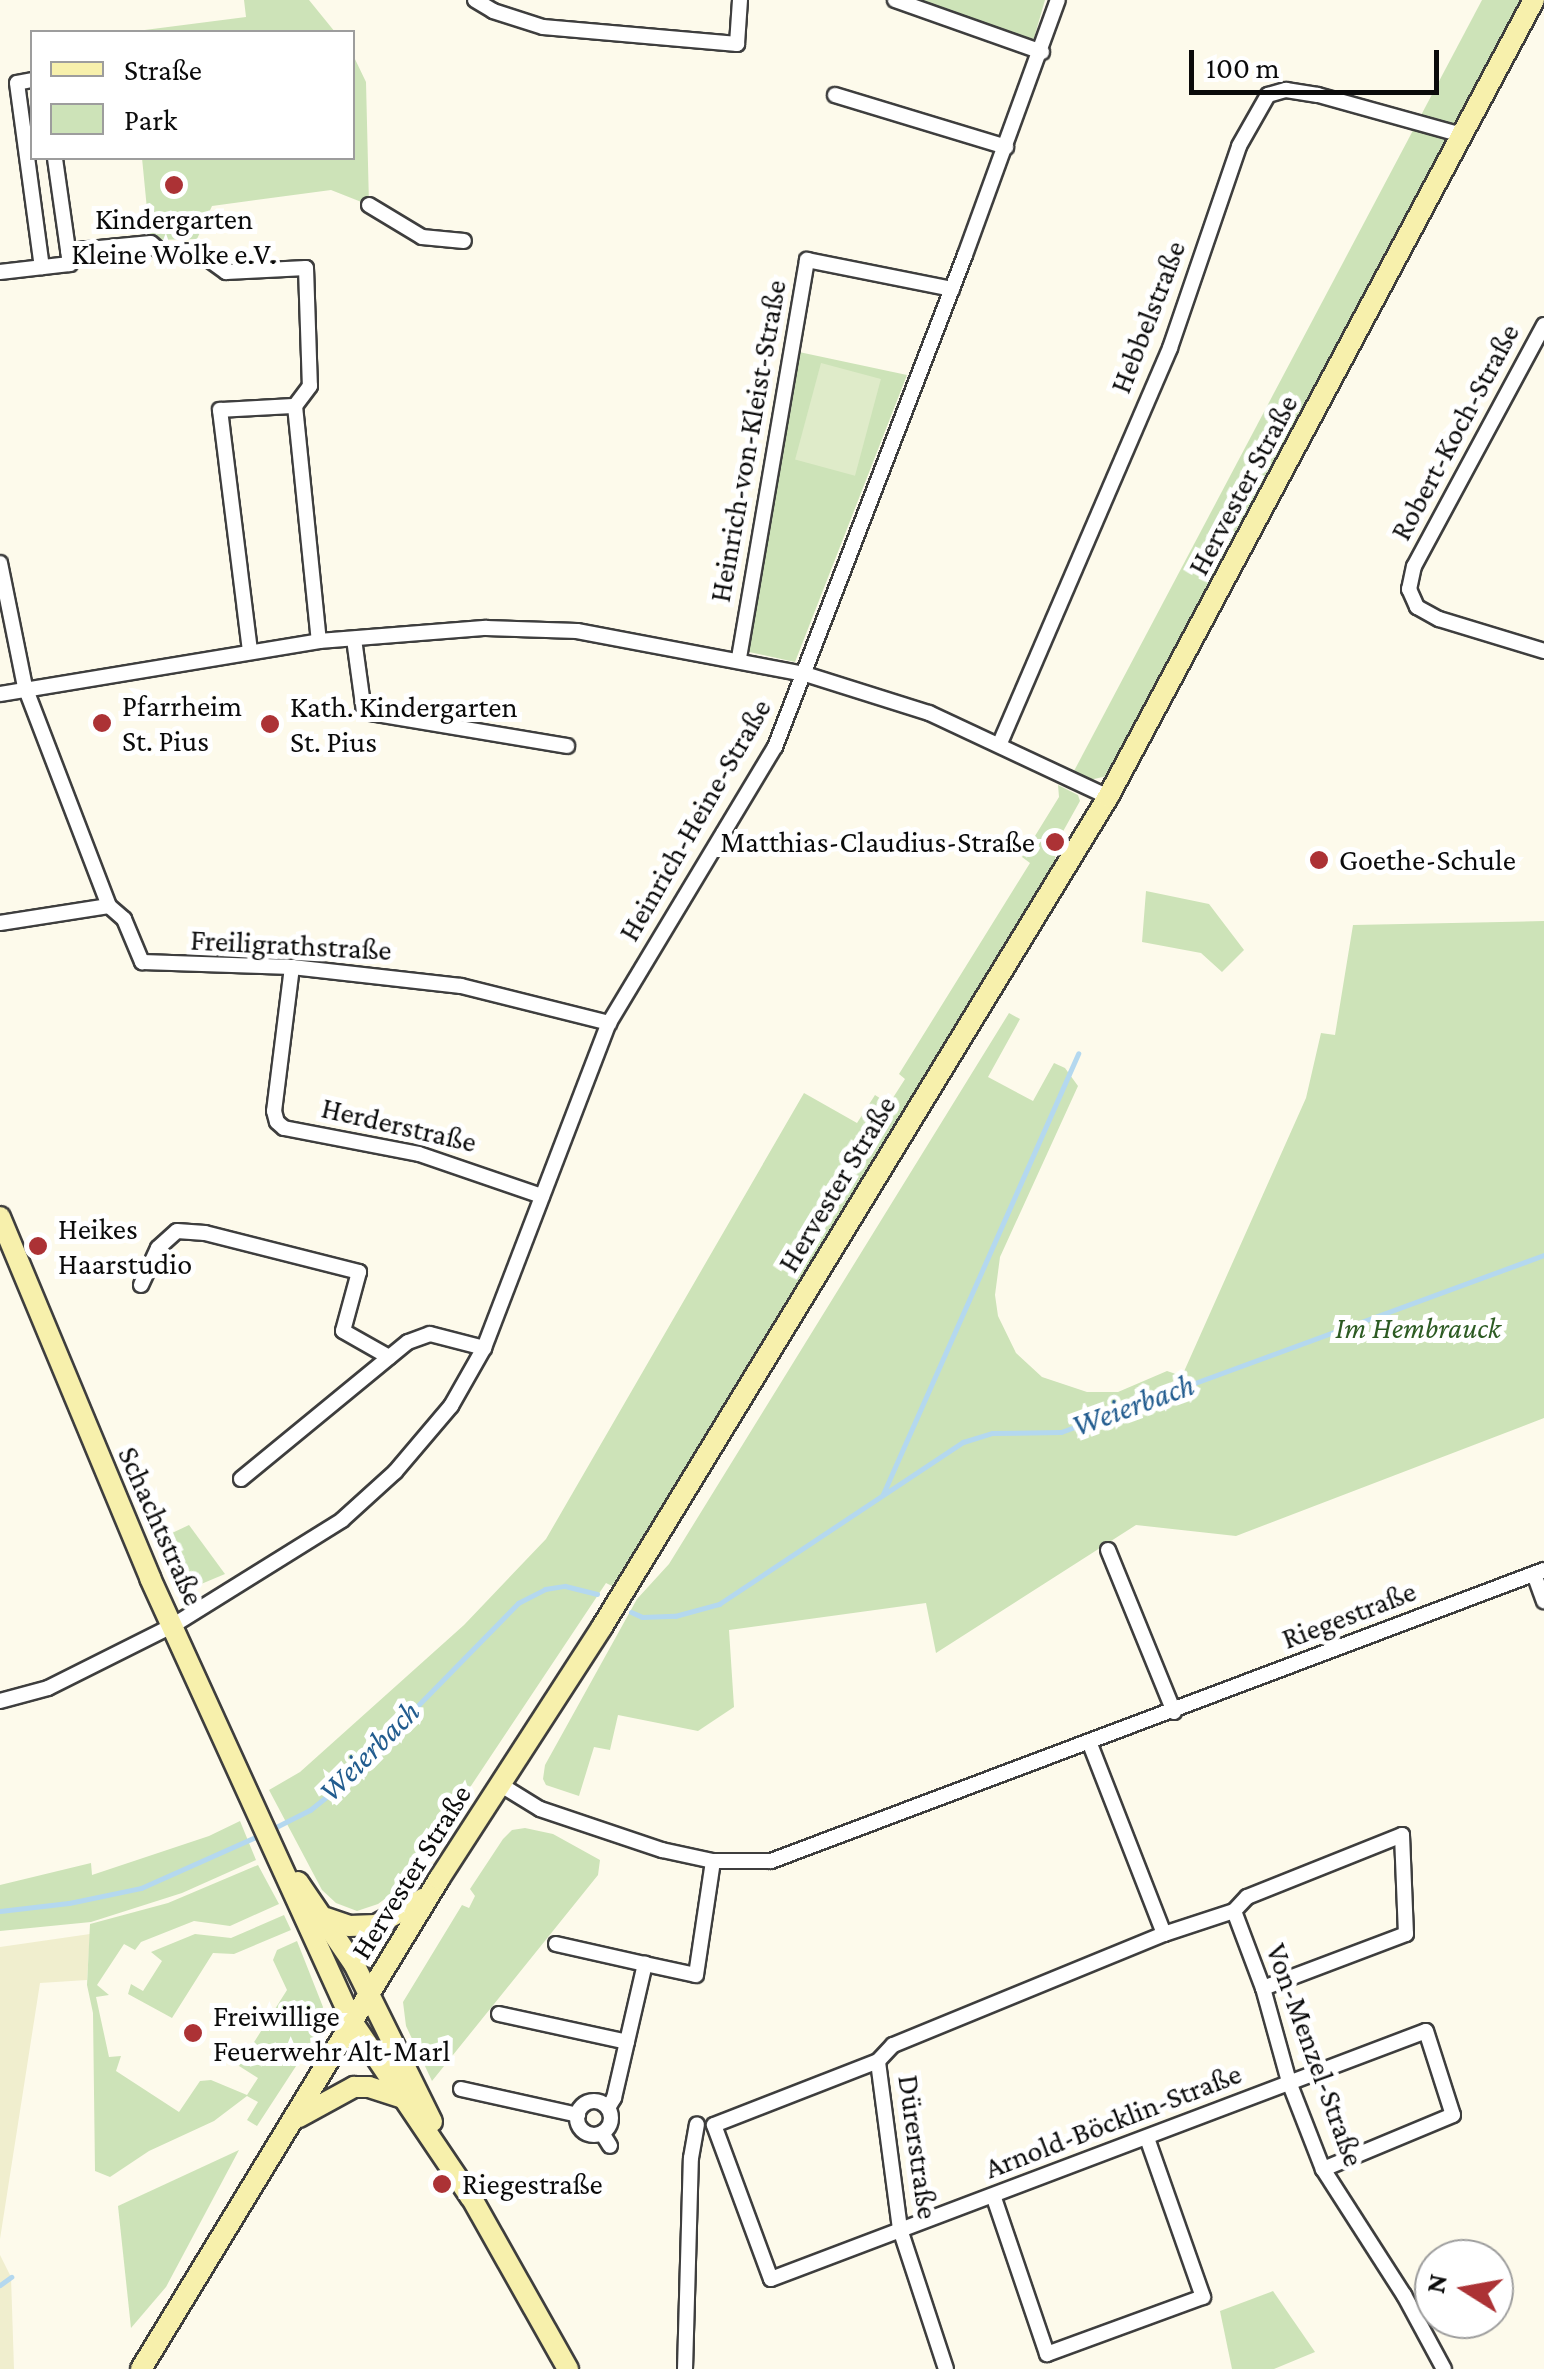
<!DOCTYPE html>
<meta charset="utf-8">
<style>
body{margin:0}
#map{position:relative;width:1544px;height:2369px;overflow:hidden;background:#fdfaeb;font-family:"Crimson Pro",serif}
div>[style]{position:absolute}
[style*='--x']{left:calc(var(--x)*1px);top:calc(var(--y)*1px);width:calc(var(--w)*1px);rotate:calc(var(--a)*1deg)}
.farmland>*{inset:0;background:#f0eece}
.green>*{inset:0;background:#cde3b8}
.pitch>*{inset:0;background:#dfebc9;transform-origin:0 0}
.stream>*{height:5px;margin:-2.5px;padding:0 2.5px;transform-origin:2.5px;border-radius:2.5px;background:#b4d8ef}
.roads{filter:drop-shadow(2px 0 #3e3e3e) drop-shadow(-2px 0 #3e3e3e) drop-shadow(0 2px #3e3e3e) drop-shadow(0 -2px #3e3e3e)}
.street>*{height:14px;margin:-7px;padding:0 7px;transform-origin:7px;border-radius:7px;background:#fff}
.street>.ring{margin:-7px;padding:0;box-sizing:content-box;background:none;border:14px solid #fff;border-radius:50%}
.secondary>*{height:20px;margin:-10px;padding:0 10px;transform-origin:10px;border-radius:10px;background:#f7f0ac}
.dots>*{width:28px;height:28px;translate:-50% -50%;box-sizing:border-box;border:5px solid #fff;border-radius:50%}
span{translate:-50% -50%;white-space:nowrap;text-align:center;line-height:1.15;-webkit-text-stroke:10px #fff;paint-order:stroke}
.poi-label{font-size:30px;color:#0b0b0b}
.left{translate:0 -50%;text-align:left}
.right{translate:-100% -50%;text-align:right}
.street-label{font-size:30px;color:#0b0b0b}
.park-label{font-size:30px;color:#2d5b23;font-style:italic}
.water-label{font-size:32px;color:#225c8f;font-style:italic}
.legend{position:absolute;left:30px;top:30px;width:325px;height:130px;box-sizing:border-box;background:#fff;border:2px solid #9d9d9d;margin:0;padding:12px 18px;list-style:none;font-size:30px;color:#0b0b0b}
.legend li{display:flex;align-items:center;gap:20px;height:50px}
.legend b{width:50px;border:2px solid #9d9d9d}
.north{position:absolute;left:1414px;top:2239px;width:100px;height:100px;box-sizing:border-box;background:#fff;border:2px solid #9d9d9d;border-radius:50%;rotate:281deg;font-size:28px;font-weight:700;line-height:40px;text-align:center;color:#0b0b0b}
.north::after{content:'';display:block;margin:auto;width:35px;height:45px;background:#ac3235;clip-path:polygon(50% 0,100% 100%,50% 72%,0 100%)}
.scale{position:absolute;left:1189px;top:50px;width:250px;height:45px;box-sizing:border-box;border:5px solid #0b0b0b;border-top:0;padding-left:12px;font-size:30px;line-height:35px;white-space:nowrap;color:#0b0b0b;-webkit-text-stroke:8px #fff;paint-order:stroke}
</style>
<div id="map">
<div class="farmland">
<i style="clip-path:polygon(90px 1934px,87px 1980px,40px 1983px,0 2239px,0 1947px)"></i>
<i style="clip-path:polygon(0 2255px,11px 2277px,14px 2369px,0 2369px)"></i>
</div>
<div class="green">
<i style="clip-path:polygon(244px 0,309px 0,335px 32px,129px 32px,246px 17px)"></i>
<i style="clip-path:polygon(906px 0,1045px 0,1034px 38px,1029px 40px)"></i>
<i style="clip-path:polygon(1482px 0,1523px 0,1108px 776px,1089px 780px,1074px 771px)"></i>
<i style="clip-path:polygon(353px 55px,366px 82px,369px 205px,331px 190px,212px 206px,197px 239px,150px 240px,142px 158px,352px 158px)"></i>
<i style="clip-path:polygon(799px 352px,907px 375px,795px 662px,749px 652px)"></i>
<i style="clip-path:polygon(1058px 785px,1078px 795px,1080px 801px,1056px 844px,1055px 863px,1025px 917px,612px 1586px,606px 1583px,437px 1837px,394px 1892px,378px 1904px,357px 1911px,336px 1903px,322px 1890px,269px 1790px,300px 1772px,464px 1625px,546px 1539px,804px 1093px,857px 1123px,875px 1095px,889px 1104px,905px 1079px,899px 1074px,1030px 863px,1022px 857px,1059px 797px)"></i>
<i style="clip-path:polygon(1146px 891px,1209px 904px,1244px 950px,1222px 972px,1201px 953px,1142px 942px)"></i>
<i style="clip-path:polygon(1544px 921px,1544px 1418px,1236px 1536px,1136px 1525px,936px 1653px,926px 1603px,729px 1630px,734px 1707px,698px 1731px,618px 1715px,610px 1750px,594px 1747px,579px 1796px,546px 1785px,543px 1779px,545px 1765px,637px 1599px,669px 1564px,1009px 1013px,1020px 1019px,988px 1077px,1033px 1101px,1054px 1063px,1065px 1068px,1078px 1086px,1000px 1257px,995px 1295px,998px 1316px,1016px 1353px,1042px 1377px,1087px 1392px,1118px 1392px,1167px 1371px,1182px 1376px,1306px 1098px,1321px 1033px,1335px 1035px,1353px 925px)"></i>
<i style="clip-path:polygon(189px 1525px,225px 1574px,194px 1587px,170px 1534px)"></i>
<i style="clip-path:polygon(240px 1821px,256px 1860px,182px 1893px,91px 1922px,0 1931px,0 1885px,91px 1863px,92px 1875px,209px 1836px)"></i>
<i style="clip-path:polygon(525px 1828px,553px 1834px,600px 1860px,598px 1875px,432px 2081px,406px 2026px,403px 2002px,462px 1905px,469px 1908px,475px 1896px,470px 1889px,503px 1839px,512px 1830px)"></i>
<i style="clip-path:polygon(258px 1865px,279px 1904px,230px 1926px,194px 1921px,141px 1942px,135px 1950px,124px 1944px,97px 1985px,109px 1995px,96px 1997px,109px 2057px,121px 2056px,116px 2071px,179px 2112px,200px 2081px,211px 2080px,247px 2095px,258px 2078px,239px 2066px,287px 1990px,273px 1960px,277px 1950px,297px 1941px,323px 2007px,313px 2040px,257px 2126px,247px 2120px,258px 2102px,247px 2096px,214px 2121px,149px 2151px,110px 2177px,95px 2171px,93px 2013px,87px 1985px,90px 1924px,168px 1903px)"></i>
<i style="clip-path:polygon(284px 1915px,291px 1930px,234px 1954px,213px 1953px,172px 2018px,128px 1994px,131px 1984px,143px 1991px,162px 1961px,151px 1952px,195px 1934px,231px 1938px)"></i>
<i style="clip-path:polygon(239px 2150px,166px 2287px,131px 2328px,118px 2206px)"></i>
<i style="clip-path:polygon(1273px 2291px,1315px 2352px,1274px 2369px,1232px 2369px,1220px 2311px)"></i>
</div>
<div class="pitch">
<i style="left:821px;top:363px;width:62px;height:100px;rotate:15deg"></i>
</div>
<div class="stream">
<i style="--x:883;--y:1494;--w:482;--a:-66.1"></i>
<i style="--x:631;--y:1612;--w:12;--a:24"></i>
<i style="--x:642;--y:1617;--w:33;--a:-2"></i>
<i style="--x:675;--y:1616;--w:46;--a:-15.3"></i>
<i style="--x:719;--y:1604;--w:293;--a:-33.6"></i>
<i style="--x:963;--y:1442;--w:30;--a:-17"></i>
<i style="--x:992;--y:1433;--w:69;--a:-0.8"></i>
<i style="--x:1061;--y:1432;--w:514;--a:-20.13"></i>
<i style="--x:270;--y:1830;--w:45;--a:-26.6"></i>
<i style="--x:310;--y:1810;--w:35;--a:-39"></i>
<i style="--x:337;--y:1788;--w:259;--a:-45.6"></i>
<i style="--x:518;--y:1603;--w:30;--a:-27"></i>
<i style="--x:545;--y:1589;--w:20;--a:-9"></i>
<i style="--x:565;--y:1586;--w:33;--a:14"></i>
<i style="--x:0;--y:1911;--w:69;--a:-6.6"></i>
<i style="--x:69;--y:1903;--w:74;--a:-11.8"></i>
<i style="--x:141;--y:1888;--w:130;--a:-24"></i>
<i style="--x:0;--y:2285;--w:14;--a:-36"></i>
</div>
<div class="roads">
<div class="street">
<i style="--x:475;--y:0;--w:21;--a:31"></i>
<i style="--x:493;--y:11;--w:52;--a:17.7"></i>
<i style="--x:543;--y:27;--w:195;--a:5"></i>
<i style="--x:737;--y:44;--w:44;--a:-86.1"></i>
<i style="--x:895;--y:0;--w:156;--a:19.5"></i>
<i style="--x:32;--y:80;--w:15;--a:169"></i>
<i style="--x:17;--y:83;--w:186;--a:82.3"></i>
<i style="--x:835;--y:95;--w:179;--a:16.9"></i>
<i style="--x:369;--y:205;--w:62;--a:31.1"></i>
<i style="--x:422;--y:237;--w:42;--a:5.4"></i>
<i style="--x:68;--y:251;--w:83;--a:-5.5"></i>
<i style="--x:151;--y:243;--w:13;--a:42"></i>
<i style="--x:161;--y:252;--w:36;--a:-2"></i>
<i style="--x:197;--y:251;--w:36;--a:36"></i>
<i style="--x:226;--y:272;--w:80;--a:-2.9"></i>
<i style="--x:306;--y:268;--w:118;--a:88.1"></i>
<i style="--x:310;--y:386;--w:25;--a:127"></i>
<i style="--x:0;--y:272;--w:70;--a:-6.5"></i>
<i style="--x:70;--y:264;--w:107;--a:-98.1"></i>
<i style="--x:1544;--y:325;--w:274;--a:118.3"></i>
<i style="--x:1414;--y:566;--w:24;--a:102"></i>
<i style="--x:1409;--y:589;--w:20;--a:66"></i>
<i style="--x:1417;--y:607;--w:25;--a:29"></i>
<i style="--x:1439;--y:619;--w:110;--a:16.9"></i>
<i style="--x:0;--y:563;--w:126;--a:78.6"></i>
<i style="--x:25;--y:687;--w:235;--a:69"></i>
<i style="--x:354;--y:639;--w:74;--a:82.2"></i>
<i style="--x:364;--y:712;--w:206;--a:9.5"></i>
<i style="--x:250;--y:651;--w:243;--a:-97.1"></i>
<i style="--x:220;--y:410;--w:75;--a:-3.1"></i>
<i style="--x:295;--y:406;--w:236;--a:84.2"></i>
<i style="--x:739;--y:658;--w:404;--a:-80.3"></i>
<i style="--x:807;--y:260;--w:148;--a:11.3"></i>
<i style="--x:0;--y:694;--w:323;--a:-9.4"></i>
<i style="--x:319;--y:641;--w:168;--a:-4.5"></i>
<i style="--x:486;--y:628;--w:91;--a:1.9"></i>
<i style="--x:577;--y:631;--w:232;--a:10.7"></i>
<i style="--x:805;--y:674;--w:130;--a:17.5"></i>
<i style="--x:929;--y:713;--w:198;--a:25.1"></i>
<i style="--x:1000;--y:743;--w:430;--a:-66.7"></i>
<i style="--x:1170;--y:348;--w:213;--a:-71.1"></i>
<i style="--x:1239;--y:146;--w:59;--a:-60.4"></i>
<i style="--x:1268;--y:95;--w:19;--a:-16"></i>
<i style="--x:1286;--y:90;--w:32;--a:9"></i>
<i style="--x:1318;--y:95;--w:149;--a:15.5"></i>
<i style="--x:0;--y:923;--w:110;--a:-8.9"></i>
<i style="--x:109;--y:906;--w:20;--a:41"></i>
<i style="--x:124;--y:919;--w:47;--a:67.3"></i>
<i style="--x:142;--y:962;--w:150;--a:1.9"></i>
<i style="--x:292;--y:967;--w:170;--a:6.4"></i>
<i style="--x:461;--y:986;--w:153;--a:14"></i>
<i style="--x:292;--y:967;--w:145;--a:97.1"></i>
<i style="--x:274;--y:1111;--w:11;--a:75"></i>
<i style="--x:277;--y:1122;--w:9;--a:41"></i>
<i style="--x:284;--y:1128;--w:137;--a:10.9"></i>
<i style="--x:419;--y:1154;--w:130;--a:18.9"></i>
<i style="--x:141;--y:1285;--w:41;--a:-65.3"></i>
<i style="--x:158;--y:1248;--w:25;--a:-42"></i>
<i style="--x:177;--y:1231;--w:28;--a:4"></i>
<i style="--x:205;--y:1233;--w:159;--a:14.2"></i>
<i style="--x:359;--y:1272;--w:61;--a:105.2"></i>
<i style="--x:343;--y:1331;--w:53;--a:29.5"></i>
<i style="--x:241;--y:1479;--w:216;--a:-39.4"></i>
<i style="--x:408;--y:1342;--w:23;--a:-20"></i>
<i style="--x:430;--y:1334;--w:56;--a:14.5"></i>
<i style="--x:1108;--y:1550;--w:175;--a:67.8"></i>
<i style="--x:1534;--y:1574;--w:29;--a:70"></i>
<i style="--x:0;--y:1701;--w:50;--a:-15.2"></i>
<i style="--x:48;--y:1688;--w:139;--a:-26.6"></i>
<i style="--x:172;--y:1626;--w:200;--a:-31.9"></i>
<i style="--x:342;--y:1520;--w:72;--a:-42.2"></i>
<i style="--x:395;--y:1472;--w:87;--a:-49.7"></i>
<i style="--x:451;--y:1406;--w:67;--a:-60.4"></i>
<i style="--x:484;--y:1348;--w:348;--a:-69"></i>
<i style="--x:609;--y:1023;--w:322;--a:-59"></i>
<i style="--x:775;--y:747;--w:527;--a:-68.88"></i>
<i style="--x:965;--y:255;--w:271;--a:-70"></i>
<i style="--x:1090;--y:1744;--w:204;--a:68.7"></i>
<i style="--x:501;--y:1785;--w:46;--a:31.6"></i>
<i style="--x:540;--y:1809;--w:129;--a:18.6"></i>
<i style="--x:662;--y:1850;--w:52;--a:12.2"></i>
<i style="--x:713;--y:1861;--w:58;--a:0"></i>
<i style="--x:771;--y:1861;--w:826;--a:-20.63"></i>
<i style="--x:1234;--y:1911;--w:82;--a:69.4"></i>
<i style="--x:1263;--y:1988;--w:98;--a:74.5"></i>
<i style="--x:1289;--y:2082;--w:93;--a:68.7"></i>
<i style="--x:1323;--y:2169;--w:150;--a:57.3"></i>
<i style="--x:1404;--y:2295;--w:84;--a:61.6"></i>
<i style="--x:556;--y:1944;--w:91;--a:12.7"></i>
<i style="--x:499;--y:2014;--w:131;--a:12.3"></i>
<i style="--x:878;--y:2061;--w:176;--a:158.7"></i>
<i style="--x:714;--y:2125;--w:164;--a:69.7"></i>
<i style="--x:771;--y:2279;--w:700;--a:-20.74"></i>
<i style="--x:1426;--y:2031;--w:88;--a:72.2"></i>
<i style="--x:1453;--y:2115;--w:141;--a:157.4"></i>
<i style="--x:461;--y:2089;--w:120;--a:12.5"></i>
<i class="ring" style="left:577px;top:2101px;width:20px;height:20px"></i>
<i style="--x:608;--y:2108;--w:12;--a:-59"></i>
<i style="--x:614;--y:2098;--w:138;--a:-77"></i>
<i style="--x:645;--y:1964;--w:52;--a:12.2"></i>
<i style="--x:696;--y:1975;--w:115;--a:-81.5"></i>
<i style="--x:602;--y:2133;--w:15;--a:58"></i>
<i style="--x:994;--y:2198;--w:165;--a:71.2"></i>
<i style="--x:1047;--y:2354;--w:166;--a:-20.1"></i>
<i style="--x:1203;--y:2297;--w:169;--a:-109.4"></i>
<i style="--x:685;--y:2369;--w:211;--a:-88.4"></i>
<i style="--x:691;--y:2158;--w:34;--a:-80"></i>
<i style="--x:946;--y:2369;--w:147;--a:-108.2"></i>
<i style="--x:900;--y:2229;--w:169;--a:-97.5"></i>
<i style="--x:878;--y:2061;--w:22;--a:-47"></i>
<i style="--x:893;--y:2045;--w:293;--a:-22.3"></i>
<i style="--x:1164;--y:1934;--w:74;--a:-18.2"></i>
<i style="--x:1234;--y:1911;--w:19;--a:-47"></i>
<i style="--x:1247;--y:1897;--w:167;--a:-21.8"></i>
<i style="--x:1402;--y:1835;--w:99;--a:87.7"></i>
<i style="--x:1406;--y:1934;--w:153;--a:159.3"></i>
</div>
<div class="secondary">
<i style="--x:0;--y:1217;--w:391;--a:67.4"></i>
<i style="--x:150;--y:1578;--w:489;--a:65.5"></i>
<i style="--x:353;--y:2023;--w:211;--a:56"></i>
<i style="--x:298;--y:1882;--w:99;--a:55.7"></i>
<i style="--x:354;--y:1964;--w:176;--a:63.7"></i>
<i style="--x:326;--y:1918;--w:24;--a:19"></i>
<i style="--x:349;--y:1926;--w:27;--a:-2"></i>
<i style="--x:376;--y:1925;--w:54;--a:-29"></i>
<i style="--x:299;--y:2117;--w:63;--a:-28.6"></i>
<i style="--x:354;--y:2087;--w:15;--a:0"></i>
<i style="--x:369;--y:2087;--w:35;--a:18"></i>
<i style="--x:466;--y:2188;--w:208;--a:60.6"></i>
<i style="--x:141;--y:2369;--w:574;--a:-58.69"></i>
<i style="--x:439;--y:1879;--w:300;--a:-57.1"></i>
<i style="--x:602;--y:1627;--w:972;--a:-58.63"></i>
<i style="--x:1108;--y:797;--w:904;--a:-61.88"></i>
</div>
</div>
<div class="dots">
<i style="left:174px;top:185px;background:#ac3235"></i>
<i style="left:102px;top:723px;background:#ac3235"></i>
<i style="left:270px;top:724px;background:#ac3235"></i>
<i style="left:1055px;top:842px;background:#ac3235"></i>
<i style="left:1319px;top:860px;background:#ac3235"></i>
<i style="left:38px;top:1246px;background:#ac3235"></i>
<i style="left:193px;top:2033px;background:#ac3235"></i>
<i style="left:442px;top:2184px;background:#ac3235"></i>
</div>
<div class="poi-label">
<span style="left:174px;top:236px">Kindergarten<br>Kleine Wolke e.V.</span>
<span class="left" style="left:122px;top:723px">Pfarrheim<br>St. Pius</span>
<span class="left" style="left:290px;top:724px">Kath. Kindergarten<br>St. Pius</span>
<span class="right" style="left:1035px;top:842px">Matthias-Claudius-Straße</span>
<span class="left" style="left:1339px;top:860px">Goethe-Schule</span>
<span class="left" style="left:58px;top:1246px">Heikes<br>Haarstudio</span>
<span class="left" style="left:213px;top:2033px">Freiwillige<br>Feuerwehr Alt-Marl</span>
<span class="left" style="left:462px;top:2184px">Riegestraße</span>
</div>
<div class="street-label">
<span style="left:1148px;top:317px;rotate:-69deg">Hebbelstraße</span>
<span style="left:1455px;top:432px;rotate:-62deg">Robert-Koch-Straße</span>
<span style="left:748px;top:441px;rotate:-80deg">Heinrich-von-Kleist-Straße</span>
<span style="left:1243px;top:485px;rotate:-62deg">Hervester Straße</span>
<span style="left:695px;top:820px;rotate:-60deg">Heinrich-Heine-Straße</span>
<span style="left:291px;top:945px;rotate:3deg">Freiligrathstraße</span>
<span style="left:399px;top:1125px;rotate:13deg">Herderstraße</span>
<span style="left:837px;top:1184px;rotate:-59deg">Hervester Straße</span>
<span style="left:161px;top:1526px;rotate:66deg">Schachtstraße</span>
<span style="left:1349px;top:1615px;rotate:-21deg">Riegestraße</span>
<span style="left:411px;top:1872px;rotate:-58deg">Hervester Straße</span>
<span style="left:1315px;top:2055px;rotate:70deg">Von-Menzel-Straße</span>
<span style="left:1113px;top:2121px;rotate:-21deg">Arnold-Böcklin-Straße</span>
<span style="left:918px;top:2147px;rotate:82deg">Dürerstraße</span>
</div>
<div class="park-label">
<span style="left:1418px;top:1328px">Im Hembrauck</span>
</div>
<div class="water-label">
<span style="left:1133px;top:1405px;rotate:-20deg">Weierbach</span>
<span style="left:369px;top:1751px;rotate:-45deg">Weierbach</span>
</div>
<ul class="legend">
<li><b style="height:12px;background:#f7f0ac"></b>Straße</li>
<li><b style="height:28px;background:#cde3b8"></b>Park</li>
</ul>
<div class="north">N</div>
<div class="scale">100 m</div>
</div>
